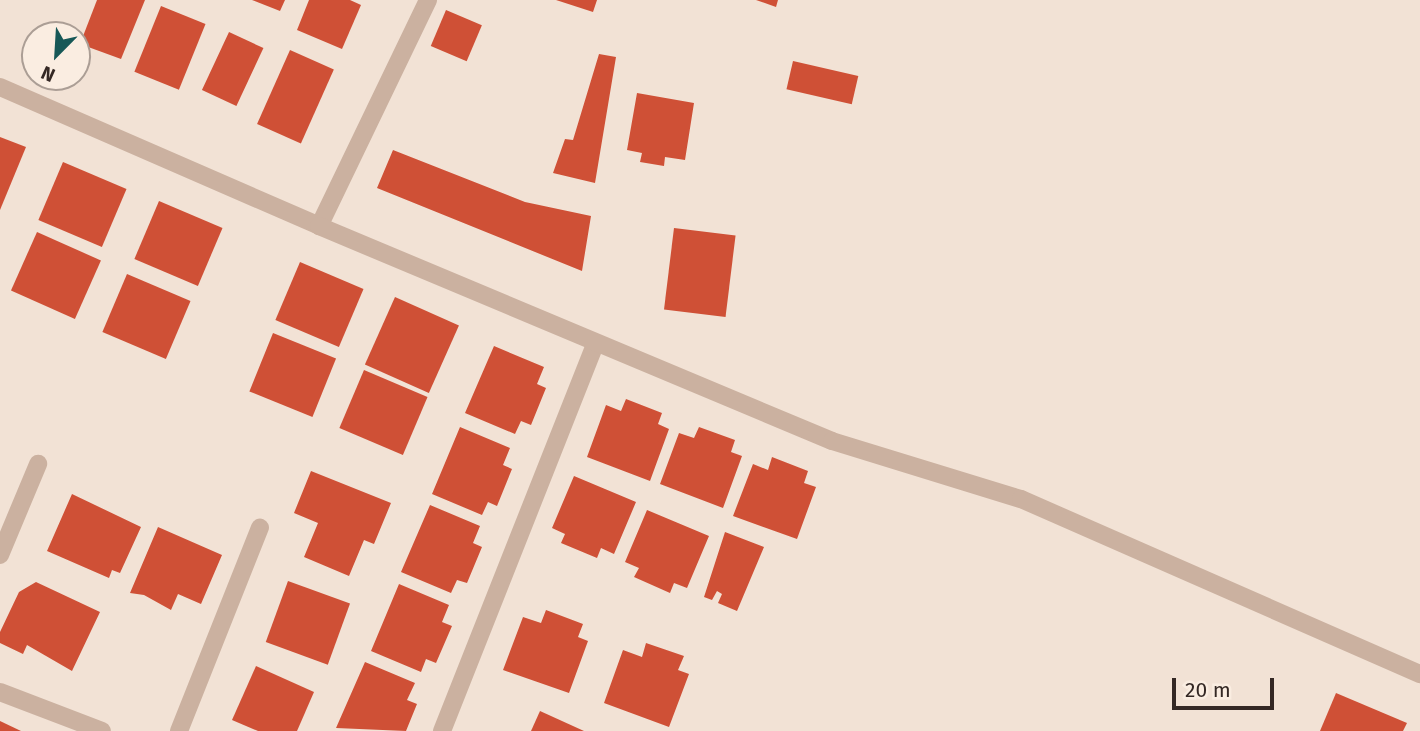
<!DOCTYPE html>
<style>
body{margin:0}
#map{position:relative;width:1420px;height:731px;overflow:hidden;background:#f2e2d5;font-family:"Fira Sans",sans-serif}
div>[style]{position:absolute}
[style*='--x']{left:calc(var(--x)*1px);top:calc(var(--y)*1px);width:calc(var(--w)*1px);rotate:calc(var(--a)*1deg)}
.building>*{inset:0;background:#cf5036;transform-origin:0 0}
.minor>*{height:18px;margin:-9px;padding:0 9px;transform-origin:9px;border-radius:9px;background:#cbb1a0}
.tertiary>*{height:18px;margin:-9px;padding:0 9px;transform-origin:9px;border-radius:9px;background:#cbb1a0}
span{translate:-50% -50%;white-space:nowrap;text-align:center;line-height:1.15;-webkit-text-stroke:7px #faede1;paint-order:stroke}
.north{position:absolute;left:21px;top:21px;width:70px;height:70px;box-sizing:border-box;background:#faede1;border:2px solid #ab9e95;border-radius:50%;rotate:204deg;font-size:19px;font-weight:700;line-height:28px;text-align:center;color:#342824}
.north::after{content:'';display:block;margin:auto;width:24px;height:32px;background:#175857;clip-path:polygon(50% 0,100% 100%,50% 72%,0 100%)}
.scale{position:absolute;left:1172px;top:678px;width:102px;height:32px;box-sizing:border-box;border:4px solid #342824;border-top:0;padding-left:9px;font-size:21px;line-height:24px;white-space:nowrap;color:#342824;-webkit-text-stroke:5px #faede1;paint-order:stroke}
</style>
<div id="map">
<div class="building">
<i style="clip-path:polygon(97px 0,145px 0,121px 59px,80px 44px)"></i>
<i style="clip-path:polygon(252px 0,285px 0,280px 11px)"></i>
<i style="clip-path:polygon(309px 0,350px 0,361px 5px,342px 49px,297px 30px)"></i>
<i style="clip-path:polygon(556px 0,597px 0,593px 12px)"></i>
<i style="clip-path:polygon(756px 0,778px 0,776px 7px)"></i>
<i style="left:161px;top:6px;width:48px;height:71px;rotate:22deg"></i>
<i style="left:446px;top:10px;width:39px;height:39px;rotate:23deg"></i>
<i style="left:229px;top:32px;width:38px;height:64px;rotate:25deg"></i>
<i style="left:290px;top:50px;width:48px;height:81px;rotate:24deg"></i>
<i style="clip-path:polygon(599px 54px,616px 57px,595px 183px,553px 173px,565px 139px,573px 140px)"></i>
<i style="left:793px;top:61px;width:67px;height:29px;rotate:13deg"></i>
<i style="clip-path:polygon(637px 93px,694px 103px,685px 160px,665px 157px,664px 166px,640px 162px,642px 153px,627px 150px)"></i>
<i style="clip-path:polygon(0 137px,26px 147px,0 210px)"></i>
<i style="clip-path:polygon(393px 150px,525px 202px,591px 216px,582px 271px,377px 188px)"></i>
<i style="left:63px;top:162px;width:69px;height:63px;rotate:23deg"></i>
<i style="left:159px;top:201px;width:69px;height:63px;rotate:23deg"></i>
<i style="left:674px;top:228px;width:62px;height:82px;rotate:7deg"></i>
<i style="left:37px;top:232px;width:70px;height:64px;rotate:24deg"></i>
<i style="left:300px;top:262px;width:69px;height:63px;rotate:23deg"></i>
<i style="left:127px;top:274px;width:69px;height:63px;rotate:23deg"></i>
<i style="left:395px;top:297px;width:70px;height:74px;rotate:24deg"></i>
<i style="left:273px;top:333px;width:68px;height:63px;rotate:22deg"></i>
<i style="clip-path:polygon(494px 346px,544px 367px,537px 384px,546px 388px,531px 425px,521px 421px,515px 434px,465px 413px)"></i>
<i style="left:364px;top:370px;width:69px;height:63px;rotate:23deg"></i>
<i style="clip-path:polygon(626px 399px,662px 413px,658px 424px,669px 429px,650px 481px,587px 457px,606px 405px,621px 411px)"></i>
<i style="clip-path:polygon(460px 427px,510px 448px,503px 465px,512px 469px,497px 506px,488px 502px,482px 515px,432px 494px)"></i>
<i style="clip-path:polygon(699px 427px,735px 440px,731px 452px,742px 456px,723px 508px,660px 484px,679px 433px,694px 438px)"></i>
<i style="clip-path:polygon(772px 457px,808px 471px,804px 483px,816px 487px,797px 539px,733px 516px,753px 464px,768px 470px)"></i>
<i style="clip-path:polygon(311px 471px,391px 503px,374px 544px,364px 540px,349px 576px,304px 557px,318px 523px,294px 513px)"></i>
<i style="clip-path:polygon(574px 476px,636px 502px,614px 554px,601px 548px,597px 558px,561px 543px,565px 534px,552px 528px)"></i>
<i style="clip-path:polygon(72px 494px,141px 527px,120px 573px,112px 570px,109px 578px,47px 551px)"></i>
<i style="clip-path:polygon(430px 505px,480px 526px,473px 543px,482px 547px,467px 583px,457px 580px,451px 593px,401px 572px)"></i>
<i style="clip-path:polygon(647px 510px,709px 536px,687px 588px,674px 583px,670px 593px,634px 577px,639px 568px,625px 562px)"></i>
<i style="clip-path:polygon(158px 527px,222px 555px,201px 604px,178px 594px,171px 610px,144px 595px,130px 593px)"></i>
<i style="clip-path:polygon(725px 532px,764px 547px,737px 611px,718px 603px,722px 594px,717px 591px,712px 600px,704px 597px)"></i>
<i style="left:288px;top:581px;width:66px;height:65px;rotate:20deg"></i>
<i style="clip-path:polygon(36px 582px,100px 612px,72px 671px,27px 645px,23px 654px,0 643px,0 632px,19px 592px)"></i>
<i style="clip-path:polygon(399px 584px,449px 605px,442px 622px,452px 626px,436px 663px,426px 659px,421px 672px,371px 651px)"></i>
<i style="clip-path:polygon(546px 610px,583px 624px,578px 637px,588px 641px,569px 693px,503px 670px,523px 617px,541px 623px)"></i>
<i style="clip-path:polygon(646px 643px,684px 656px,678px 670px,689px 674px,669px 727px,604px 703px,623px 650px,642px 657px)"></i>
<i style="clip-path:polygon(365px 662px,415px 683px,407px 700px,417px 704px,406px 731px,336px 728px)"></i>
<i style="clip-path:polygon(256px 666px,314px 692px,297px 731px,258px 731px,232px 720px)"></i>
<i style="clip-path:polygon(1336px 693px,1407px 723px,1403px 731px,1320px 731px)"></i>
<i style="clip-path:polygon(540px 711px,584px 731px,531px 731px)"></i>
<i style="clip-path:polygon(0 721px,21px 731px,0 731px)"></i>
</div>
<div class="minor">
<i style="--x:0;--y:87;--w:348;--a:23.5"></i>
<i style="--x:0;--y:555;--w:99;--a:-67.3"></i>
<i style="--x:0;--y:692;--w:109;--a:20.9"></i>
<i style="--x:179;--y:731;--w:219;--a:-68.3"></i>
<i style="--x:442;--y:731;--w:417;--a:-68.4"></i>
</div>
<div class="tertiary">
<i style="--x:428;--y:0;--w:251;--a:115.7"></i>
<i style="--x:319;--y:226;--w:556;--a:22.74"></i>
<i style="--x:832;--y:441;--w:198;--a:17.1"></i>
<i style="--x:1021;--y:499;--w:436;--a:23.7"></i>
</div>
<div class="north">N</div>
<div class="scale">20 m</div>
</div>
